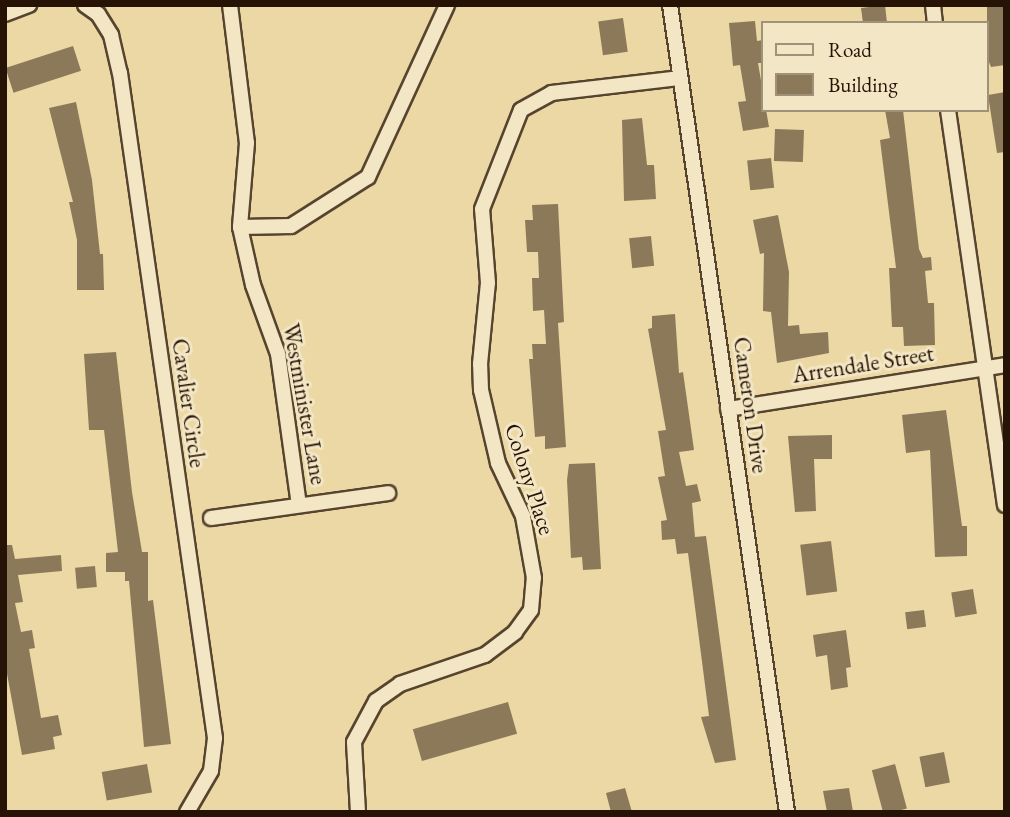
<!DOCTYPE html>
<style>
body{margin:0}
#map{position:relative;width:1010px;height:817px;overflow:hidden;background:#ebd8a5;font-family:"EB Garamond",serif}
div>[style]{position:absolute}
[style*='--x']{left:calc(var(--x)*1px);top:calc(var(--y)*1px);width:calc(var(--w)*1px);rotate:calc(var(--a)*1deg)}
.building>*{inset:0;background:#8c7959;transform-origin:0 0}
.roads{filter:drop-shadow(2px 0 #57442e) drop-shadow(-2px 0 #57442e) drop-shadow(0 2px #57442e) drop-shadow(0 -2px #57442e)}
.street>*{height:14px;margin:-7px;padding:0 7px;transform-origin:7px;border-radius:7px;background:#f2e6c4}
span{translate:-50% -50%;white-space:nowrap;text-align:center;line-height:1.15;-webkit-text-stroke:6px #f2e6c4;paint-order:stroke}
.street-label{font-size:23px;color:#261306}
.frame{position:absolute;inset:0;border:7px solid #261306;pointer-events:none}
.legend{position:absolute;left:761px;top:21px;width:228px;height:91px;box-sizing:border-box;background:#f2e6c4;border:2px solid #a09278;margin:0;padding:9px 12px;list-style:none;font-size:21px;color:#261306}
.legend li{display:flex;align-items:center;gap:14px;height:35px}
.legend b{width:35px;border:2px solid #a09278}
</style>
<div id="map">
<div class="building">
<i style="clip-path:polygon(885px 5px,887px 23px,863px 23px,861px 8px)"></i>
<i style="clip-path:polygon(987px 5px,1005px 5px,1005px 65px,991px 67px,987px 57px)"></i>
<i style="left:623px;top:18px;width:34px;height:25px;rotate:82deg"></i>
<i style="clip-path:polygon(755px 21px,757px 41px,763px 40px,763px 63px,758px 63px,769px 127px,743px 131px,738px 102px,746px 101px,740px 65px,733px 66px,729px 23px)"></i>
<i style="left:73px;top:46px;width:26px;height:71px;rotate:72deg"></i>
<i style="clip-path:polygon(1005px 92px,1005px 152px,997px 153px,988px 95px)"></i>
<i style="clip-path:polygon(76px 102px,92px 180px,100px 254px,103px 254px,104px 290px,77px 290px,77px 240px,69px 202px,73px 202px,49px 108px)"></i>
<i style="clip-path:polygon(885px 110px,903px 110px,919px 249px,923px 258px,931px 257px,932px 270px,925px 271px,928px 303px,934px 303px,935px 345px,904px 346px,903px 327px,892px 327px,889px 268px,896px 268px,880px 140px,890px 138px)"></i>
<i style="clip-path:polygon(642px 118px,647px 165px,654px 165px,656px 199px,624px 201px,622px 120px)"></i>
<i style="left:775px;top:129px;width:29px;height:32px;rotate:2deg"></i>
<i style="left:771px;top:158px;width:30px;height:24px;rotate:84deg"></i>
<i style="clip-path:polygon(558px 204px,564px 322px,558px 323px,566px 447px,545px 449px,545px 436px,535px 437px,529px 359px,533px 359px,532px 344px,546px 344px,544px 310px,533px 311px,532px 278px,539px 278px,538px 252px,527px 252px,525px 220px,533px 220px,532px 205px)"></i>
<i style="clip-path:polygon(778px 215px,789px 272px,788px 326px,799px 325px,800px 334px,828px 332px,829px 353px,777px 363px,771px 312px,763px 311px,764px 253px,760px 254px,753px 220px)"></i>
<i style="left:651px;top:236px;width:30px;height:22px;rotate:84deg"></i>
<i style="clip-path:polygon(675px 314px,679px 373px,683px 372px,694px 450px,679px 452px,686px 486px,697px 484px,701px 501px,692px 503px,695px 537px,706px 536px,736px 760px,715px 763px,701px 717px,709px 716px,688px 553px,677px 554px,675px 539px,662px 540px,661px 521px,667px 520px,658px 477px,665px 476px,658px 431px,666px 430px,648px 329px,652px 328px,652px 316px)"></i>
<i style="clip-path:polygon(116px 352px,132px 492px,142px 552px,148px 552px,148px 601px,153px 600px,171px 744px,144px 747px,129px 581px,125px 581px,125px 572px,106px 572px,106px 553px,118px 552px,104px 430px,89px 430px,84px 354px)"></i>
<i style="clip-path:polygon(946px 410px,962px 526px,967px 526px,967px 556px,935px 557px,930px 450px,906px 453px,902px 415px)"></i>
<i style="clip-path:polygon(832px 435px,832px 459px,814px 459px,816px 511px,795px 512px,788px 436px)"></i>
<i style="clip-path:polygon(595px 463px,601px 569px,583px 570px,582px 557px,571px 558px,567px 480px,569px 464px)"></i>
<i style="left:831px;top:541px;width:51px;height:31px;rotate:83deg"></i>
<i style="clip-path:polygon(5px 545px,12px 545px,15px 559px,61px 555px,62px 571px,18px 575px,23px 602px,15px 603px,21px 632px,32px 630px,35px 648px,29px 649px,41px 718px,58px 715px,62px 735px,53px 737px,55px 749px,22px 755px,5px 663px)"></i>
<i style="left:95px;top:566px;width:21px;height:20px;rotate:85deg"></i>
<i style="left:973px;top:589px;width:25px;height:22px;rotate:81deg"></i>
<i style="left:924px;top:610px;width:17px;height:19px;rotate:83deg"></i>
<i style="clip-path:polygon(846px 630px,851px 667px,846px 668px,848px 687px,831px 690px,827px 655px,816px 657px,813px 635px)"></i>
<i style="left:508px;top:702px;width:33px;height:99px;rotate:74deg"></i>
<i style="left:944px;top:752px;width:31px;height:25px;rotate:79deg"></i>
<i style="left:147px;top:764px;width:29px;height:46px;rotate:80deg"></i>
<i style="left:895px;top:764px;width:46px;height:24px;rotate:75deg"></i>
<i style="clip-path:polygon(625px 788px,632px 812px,611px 812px,606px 793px)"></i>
<i style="clip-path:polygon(849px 788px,853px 812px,827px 812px,823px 791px)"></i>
</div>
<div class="roads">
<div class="street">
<i style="--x:85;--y:5;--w:16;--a:35"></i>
<i style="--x:98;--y:14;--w:25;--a:58"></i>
<i style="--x:111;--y:35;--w:39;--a:77"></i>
<i style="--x:120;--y:73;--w:672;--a:81.87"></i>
<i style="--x:215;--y:738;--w:33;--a:97"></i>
<i style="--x:211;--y:771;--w:48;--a:120.3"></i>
<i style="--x:230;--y:5;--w:139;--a:83"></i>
<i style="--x:247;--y:143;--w:84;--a:94.8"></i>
<i style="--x:240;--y:227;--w:59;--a:77.4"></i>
<i style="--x:253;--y:285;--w:73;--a:70.1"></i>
<i style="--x:278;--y:354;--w:152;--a:82.1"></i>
<i style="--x:670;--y:5;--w:815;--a:81.75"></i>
<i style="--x:933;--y:5;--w:18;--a:84"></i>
<i style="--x:5;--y:14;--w:26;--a:-21"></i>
<i style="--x:948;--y:110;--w:399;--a:81.8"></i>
<i style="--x:240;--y:227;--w:51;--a:-1.1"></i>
<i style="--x:291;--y:226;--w:91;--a:-32.5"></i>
<i style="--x:368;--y:177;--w:189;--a:-65.3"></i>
<i style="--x:728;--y:409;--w:280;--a:-9"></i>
<i style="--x:211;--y:518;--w:179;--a:-8"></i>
<i style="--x:358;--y:812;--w:70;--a:-93.3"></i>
<i style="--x:354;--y:742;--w:47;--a:-61.8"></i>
<i style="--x:376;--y:701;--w:29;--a:-35"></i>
<i style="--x:400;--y:684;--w:90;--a:-18.8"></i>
<i style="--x:485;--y:655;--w:38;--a:-37"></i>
<i style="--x:515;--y:632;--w:27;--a:-54"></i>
<i style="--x:531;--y:610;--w:32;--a:-85"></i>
<i style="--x:534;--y:578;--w:63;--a:-100.1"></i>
<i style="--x:523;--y:516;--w:59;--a:-115.3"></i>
<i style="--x:498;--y:463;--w:75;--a:-103.1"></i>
<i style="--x:481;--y:390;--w:26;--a:-92"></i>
<i style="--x:480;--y:364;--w:81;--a:-84.4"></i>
<i style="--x:488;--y:283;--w:74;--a:-94.6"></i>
<i style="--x:482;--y:209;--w:106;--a:-68.5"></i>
<i style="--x:521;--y:110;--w:35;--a:-29"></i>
<i style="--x:552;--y:93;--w:129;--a:-6.7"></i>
</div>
</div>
<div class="street-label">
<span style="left:863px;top:364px;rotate:-9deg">Arrendale Street</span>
<span style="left:189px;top:403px;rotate:82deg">Cavalier Circle</span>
<span style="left:305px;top:404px;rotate:80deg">Westminister Lane</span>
<span style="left:751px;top:405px;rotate:82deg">Cameron Drive</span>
<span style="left:530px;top:479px;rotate:72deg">Colony Place</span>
</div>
<div class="frame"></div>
<ul class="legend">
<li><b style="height:9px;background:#f2e6c4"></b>Road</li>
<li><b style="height:19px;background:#8c7959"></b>Building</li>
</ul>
</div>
